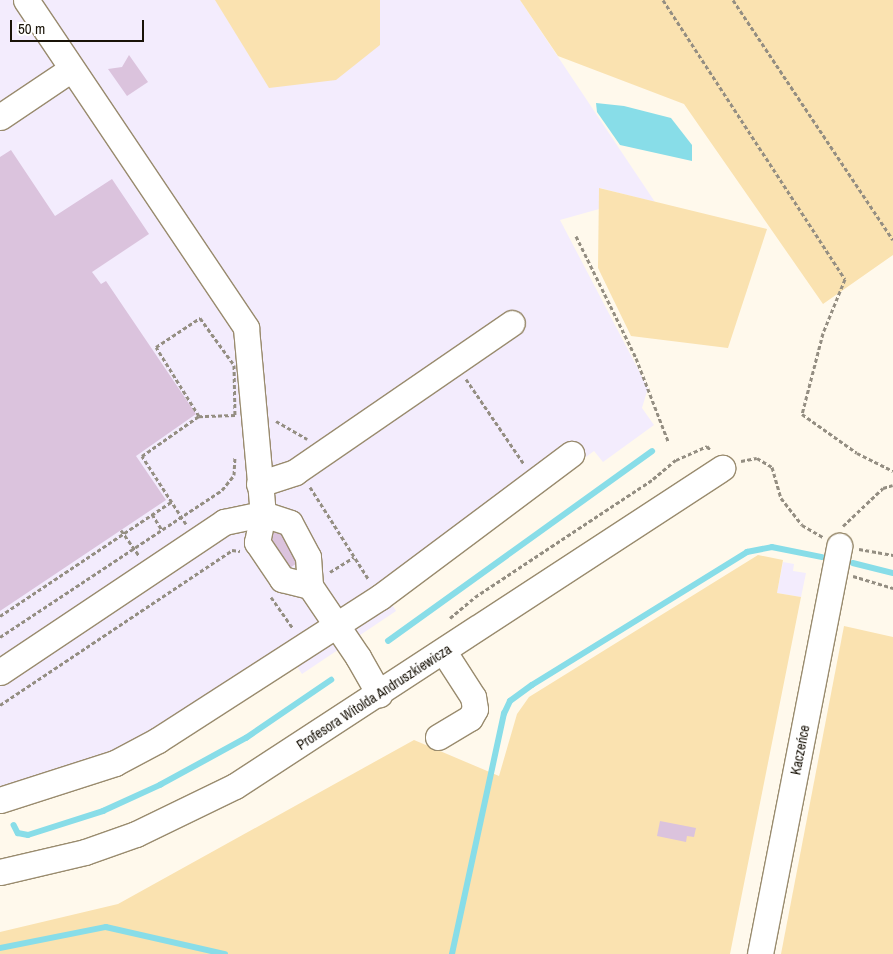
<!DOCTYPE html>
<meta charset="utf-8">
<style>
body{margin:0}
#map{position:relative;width:893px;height:954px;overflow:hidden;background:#fff9ec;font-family:"Archivo Narrow",sans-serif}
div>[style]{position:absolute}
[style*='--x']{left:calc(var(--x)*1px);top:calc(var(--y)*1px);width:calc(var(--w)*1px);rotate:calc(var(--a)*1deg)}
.industrial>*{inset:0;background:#f3ecfd}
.green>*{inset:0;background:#fae2b0}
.water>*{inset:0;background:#88dde8}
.stream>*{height:5.5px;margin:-2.75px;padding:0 2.75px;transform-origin:2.75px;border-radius:2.75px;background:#88dde8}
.building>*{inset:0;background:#dbc3dd;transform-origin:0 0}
.path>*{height:3px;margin-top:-1.5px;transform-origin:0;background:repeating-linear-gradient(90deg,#948e82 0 4px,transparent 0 6.5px)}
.roads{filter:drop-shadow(1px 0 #998b6e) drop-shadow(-1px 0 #998b6e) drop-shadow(0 1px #998b6e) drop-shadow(0 -1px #998b6e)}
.minor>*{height:25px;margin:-12.5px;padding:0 12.5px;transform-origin:12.5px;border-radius:12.5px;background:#fff}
span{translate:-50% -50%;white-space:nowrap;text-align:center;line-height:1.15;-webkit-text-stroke:4px #fff;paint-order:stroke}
.street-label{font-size:14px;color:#191308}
.scale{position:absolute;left:10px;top:20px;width:134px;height:22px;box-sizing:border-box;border:2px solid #191308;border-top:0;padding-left:6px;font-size:15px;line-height:18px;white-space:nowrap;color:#191308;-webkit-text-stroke:4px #fff;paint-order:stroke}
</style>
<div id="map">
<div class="industrial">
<i style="clip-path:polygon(0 0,520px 0,655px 202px,600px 188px,599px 209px,560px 220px,648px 388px,642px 408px,654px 425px,603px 462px,594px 451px,390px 601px,396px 611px,302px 674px,296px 665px,174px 744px,72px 790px,0 811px)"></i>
<i style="clip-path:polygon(783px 562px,794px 564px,793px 571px,806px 573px,801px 597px,777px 593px)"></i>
</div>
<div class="green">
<i style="clip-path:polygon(215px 0,380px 0,380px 45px,336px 80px,269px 88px)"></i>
<i style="clip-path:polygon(520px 0,893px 0,893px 255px,823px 304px,684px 104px,558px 56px)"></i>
<i style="clip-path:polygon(599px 188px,767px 229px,728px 348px,631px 336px,598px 268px)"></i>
<i style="clip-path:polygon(758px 555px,783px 560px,777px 593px,801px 597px,730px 954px,0 954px,0 932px,118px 904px,414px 740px,499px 776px,517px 714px,529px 697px)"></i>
<i style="clip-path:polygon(844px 626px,893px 637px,893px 954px,781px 954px)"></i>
</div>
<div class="water">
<i style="clip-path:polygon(596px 103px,624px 106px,671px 118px,692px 145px,692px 161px,620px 145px,597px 112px)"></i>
</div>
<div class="stream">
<i style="--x:853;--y:563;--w:41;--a:14"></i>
<i style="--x:388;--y:641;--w:325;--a:-35.7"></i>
<i style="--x:14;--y:825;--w:9;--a:63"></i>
<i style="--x:18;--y:833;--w:10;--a:11"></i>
<i style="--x:28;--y:835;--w:79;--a:-17.7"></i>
<i style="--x:103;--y:811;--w:63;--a:-24.5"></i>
<i style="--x:160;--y:785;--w:98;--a:-28.7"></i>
<i style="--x:246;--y:738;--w:103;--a:-34.3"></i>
<i style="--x:0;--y:948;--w:108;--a:-11.2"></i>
<i style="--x:106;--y:927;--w:122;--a:12.8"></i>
<i style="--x:452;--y:954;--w:246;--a:-77.8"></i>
<i style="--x:504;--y:714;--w:14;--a:-65"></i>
<i style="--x:510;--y:701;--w:27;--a:-36"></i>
<i style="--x:532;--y:685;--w:253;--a:-31.7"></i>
<i style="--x:747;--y:552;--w:25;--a:-11"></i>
<i style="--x:772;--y:547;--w:51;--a:11.3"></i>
</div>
<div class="building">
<i style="clip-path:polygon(129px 55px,148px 82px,127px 96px,108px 69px,122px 67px)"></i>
<i style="clip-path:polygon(11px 150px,55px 216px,112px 179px,149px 234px,92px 272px,101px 284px,106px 281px,196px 414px,136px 456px,166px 500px,0 611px,0 157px)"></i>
<i style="left:280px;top:529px;width:38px;height:15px;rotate:57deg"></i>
<i style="clip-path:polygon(660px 821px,696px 828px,694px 837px,687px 836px,686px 842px,657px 836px)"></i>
</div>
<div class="path">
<i style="--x:663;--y:0;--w:333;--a:56.9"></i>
<i style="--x:845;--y:279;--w:58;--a:112.2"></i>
<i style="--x:823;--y:333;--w:84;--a:104.5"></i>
<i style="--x:802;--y:414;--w:67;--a:35.3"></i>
<i style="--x:857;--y:453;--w:40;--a:26.6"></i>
<i style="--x:733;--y:0;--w:288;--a:56.3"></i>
<i style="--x:576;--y:236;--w:136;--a:63.8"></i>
<i style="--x:636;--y:358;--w:89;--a:68.9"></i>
<i style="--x:200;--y:318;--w:58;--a:54.1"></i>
<i style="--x:234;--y:365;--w:50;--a:88.9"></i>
<i style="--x:235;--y:415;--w:36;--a:178"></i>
<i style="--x:199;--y:416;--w:81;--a:-121.9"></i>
<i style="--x:156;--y:347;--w:53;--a:-33.4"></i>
<i style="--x:466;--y:379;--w:103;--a:55.7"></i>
<i style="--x:276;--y:421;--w:36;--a:30"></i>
<i style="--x:741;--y:461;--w:16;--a:-11"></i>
<i style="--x:757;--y:458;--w:17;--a:31"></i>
<i style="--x:772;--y:467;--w:32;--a:74"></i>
<i style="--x:781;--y:498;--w:34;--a:52"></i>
<i style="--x:802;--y:525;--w:24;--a:30"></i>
<i style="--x:310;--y:487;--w:110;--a:57.6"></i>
<i style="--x:152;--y:514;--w:19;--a:58"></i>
<i style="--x:186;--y:524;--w:81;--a:-122.9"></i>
<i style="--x:142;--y:456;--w:70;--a:-35.1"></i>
<i style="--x:843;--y:526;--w:55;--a:-43.5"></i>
<i style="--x:883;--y:488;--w:10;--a:-17"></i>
<i style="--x:121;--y:530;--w:32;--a:55"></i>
<i style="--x:859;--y:549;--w:35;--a:10"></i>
<i style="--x:330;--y:572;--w:28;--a:-32"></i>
<i style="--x:853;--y:576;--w:42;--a:16.7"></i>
<i style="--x:271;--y:597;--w:38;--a:55"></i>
<i style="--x:0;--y:616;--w:206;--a:-33.7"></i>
<i style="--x:450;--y:618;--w:33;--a:-40"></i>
<i style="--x:475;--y:597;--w:214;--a:-33.5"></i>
<i style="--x:653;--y:479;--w:30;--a:-40"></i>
<i style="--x:676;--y:460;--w:34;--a:-24"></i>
<i style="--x:707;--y:446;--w:6;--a:51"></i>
<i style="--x:0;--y:637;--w:266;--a:-33.5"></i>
<i style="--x:222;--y:490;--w:19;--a:-51"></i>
<i style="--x:234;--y:475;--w:18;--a:-87"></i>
<i style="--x:0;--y:705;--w:279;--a:-33.7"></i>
<i style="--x:232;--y:550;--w:8;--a:7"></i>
</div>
<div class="roads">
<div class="minor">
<i style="--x:26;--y:0;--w:395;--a:56.1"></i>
<i style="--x:246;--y:328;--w:187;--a:84.8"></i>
<i style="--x:263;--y:514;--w:29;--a:102"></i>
<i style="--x:257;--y:542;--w:45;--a:56"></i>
<i style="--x:282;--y:579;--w:29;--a:14"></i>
<i style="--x:0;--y:117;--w:84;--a:-33.9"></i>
<i style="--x:259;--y:484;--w:38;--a:-18"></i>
<i style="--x:295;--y:472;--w:263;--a:-34.5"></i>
<i style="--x:0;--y:672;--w:270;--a:-33.8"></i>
<i style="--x:224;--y:522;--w:40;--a:-12"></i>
<i style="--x:263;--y:514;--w:28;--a:18"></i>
<i style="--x:290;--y:523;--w:38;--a:62"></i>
<i style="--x:308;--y:557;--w:29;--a:86"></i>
<i style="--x:310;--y:586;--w:86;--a:55.9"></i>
<i style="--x:358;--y:657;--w:43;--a:60.4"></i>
<i style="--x:438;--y:737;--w:37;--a:-31"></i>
<i style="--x:470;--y:718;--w:10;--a:-61"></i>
<i style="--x:475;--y:709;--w:12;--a:-99"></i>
<i style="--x:473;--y:697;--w:54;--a:-122.8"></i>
<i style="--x:0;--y:800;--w:121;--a:-17.8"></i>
<i style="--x:115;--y:763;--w:49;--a:-28.1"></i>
<i style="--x:158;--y:740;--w:264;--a:-32.8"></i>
<i style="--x:380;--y:597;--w:239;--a:-36.8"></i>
<i style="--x:0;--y:872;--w:87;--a:-13.2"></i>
<i style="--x:85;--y:852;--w:54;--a:-19.4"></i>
<i style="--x:136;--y:834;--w:110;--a:-25.9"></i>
<i style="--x:235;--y:786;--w:582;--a:-33.14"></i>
<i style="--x:760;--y:954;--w:416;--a:-79"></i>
</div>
</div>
<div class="street-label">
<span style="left:374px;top:697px;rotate:-33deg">Profesora Witolda Andruszkiewicza</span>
<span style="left:800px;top:750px;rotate:-79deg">Kaczeńce</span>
</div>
<div class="scale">50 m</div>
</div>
